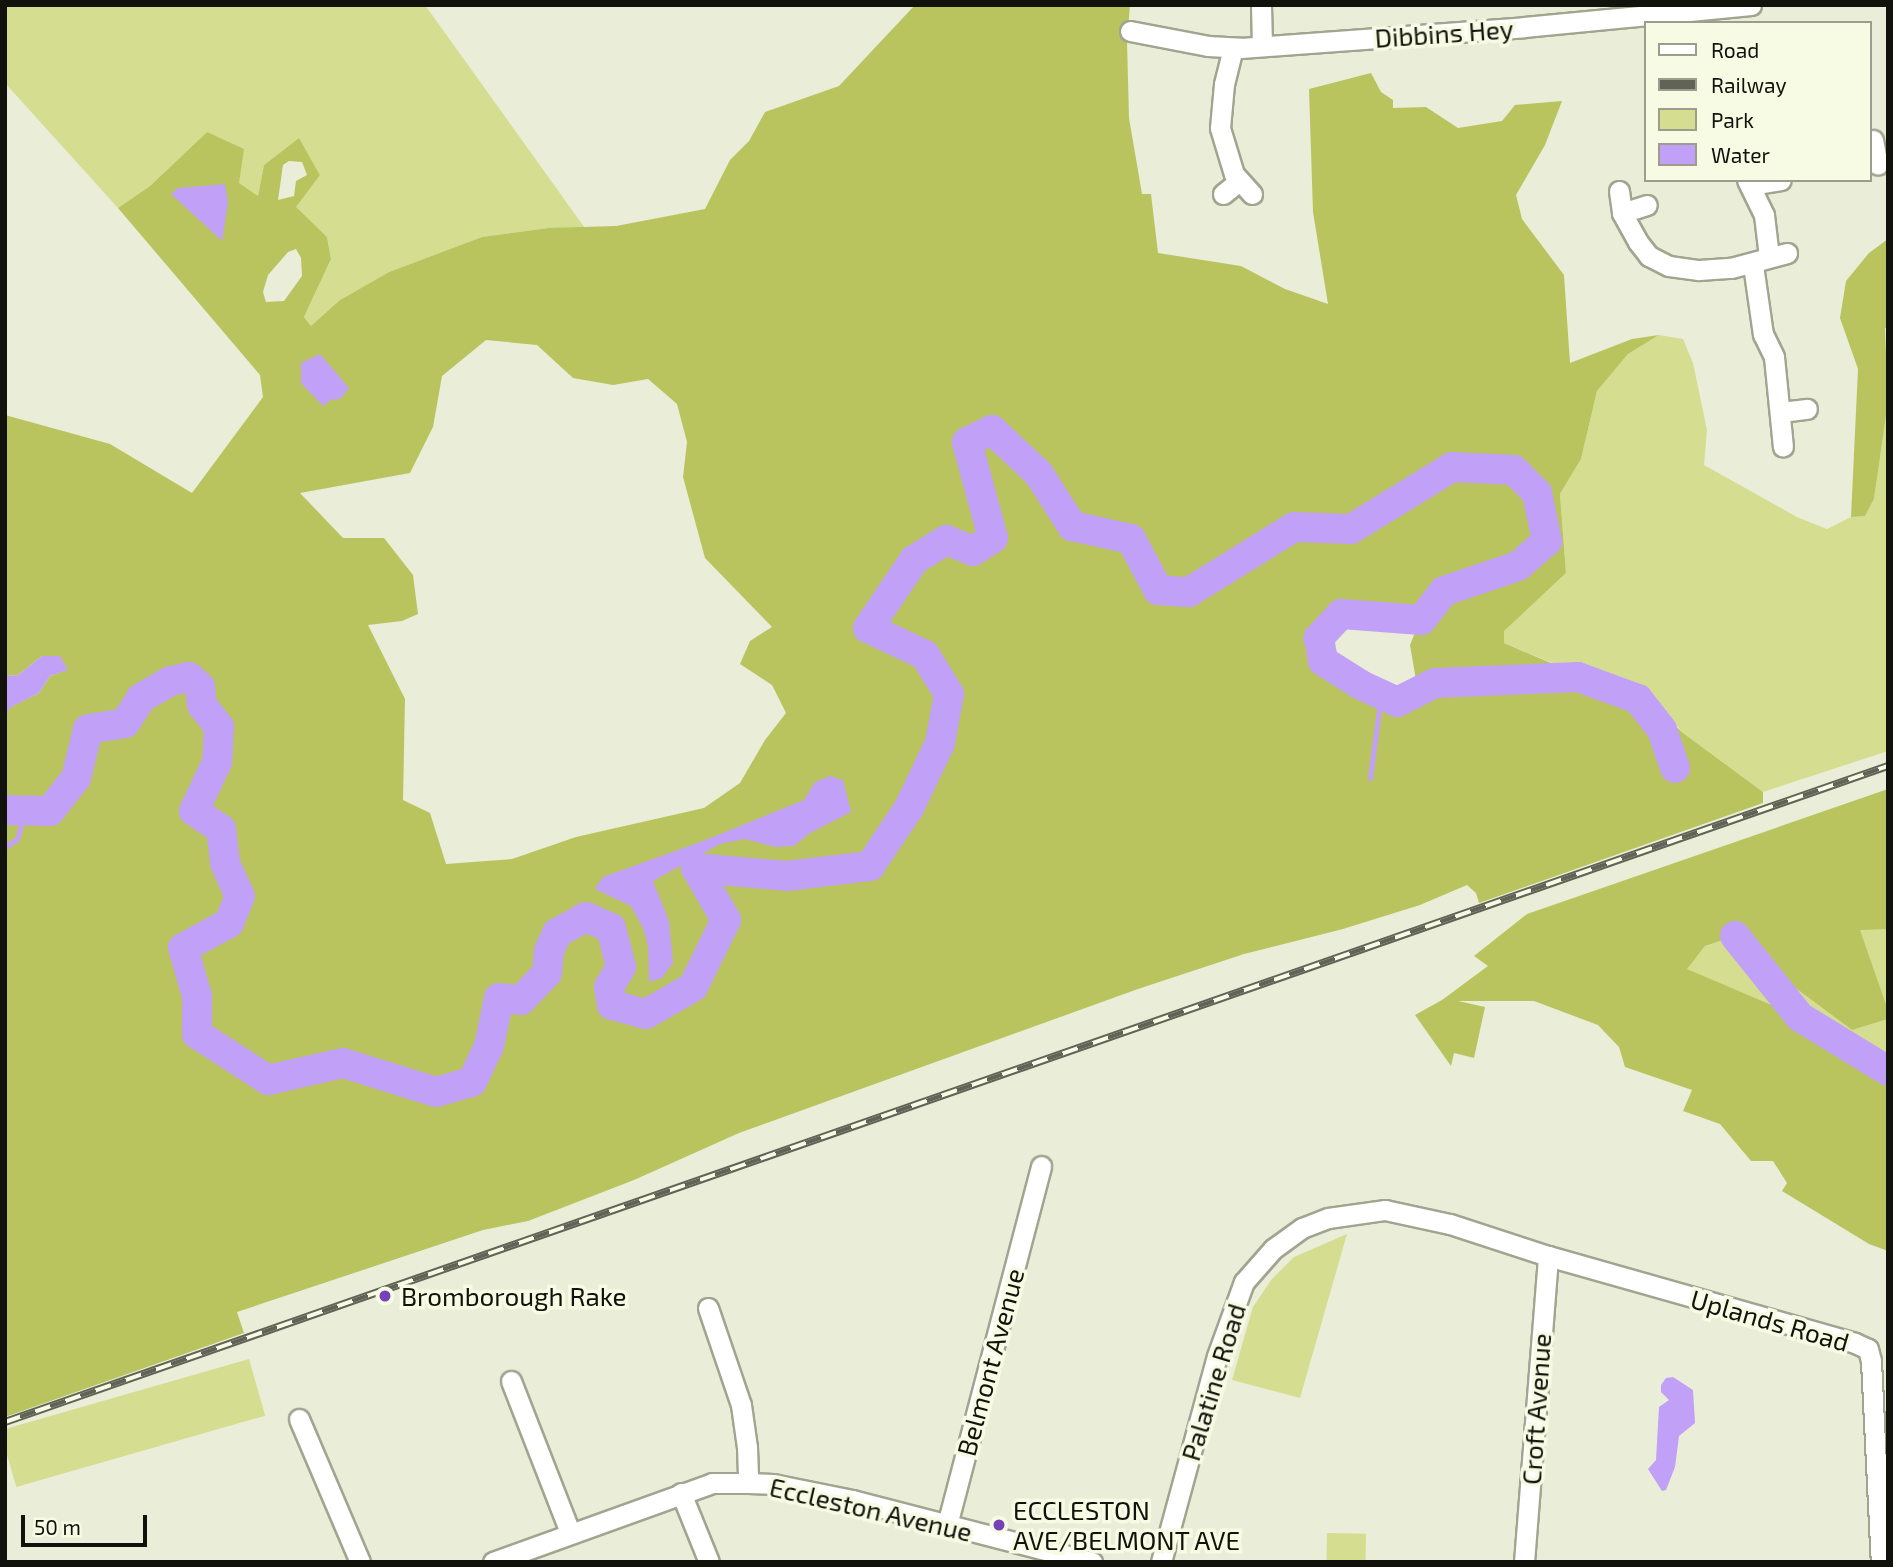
<!DOCTYPE html>
<style>
body{margin:0}
#map{position:relative;width:1893px;height:1567px;overflow:hidden;background:#eaedd7;font-family:"Exo 2",sans-serif}
div>[style]{position:absolute}
[style*='--x']{left:calc(var(--x)*1px);top:calc(var(--y)*1px);width:calc(var(--w)*1px);rotate:calc(var(--a)*1deg)}
.green>*{inset:0;background:#d5de90;transform-origin:0 0}
.forest>*{inset:0;background:#b9c45f}
.water>*{inset:0;background:#c1a0f7}
.stream>*{height:5px;margin:-2.5px;padding:0 2.5px;transform-origin:2.5px;border-radius:2.5px;background:#c1a0f7}
.river>*{height:30px;margin:-15px;padding:0 15px;transform-origin:15px;border-radius:15px;background:#c1a0f7}
.roads{filter:drop-shadow(2px 0 #a1a590) drop-shadow(-2px 0 #a1a590) drop-shadow(0 2px #a1a590) drop-shadow(0 -2px #a1a590)}
.street>*{height:19px;margin:-9.5px;padding:0 9.5px;transform-origin:9.5px;border-radius:9.5px;background:#fff}
.rail>*{height:8px;margin-top:-4px;transform-origin:0;background:repeating-linear-gradient(90deg,#f7fbe4 0 16px,#616356 0 32px);box-sizing:border-box;border-block:2px solid #616356}
.dots>*{width:19px;height:19px;translate:-50% -50%;box-sizing:border-box;border:4px solid #f7fbe4;border-radius:50%}
span{translate:-50% -50%;white-space:nowrap;text-align:center;line-height:1.15;-webkit-text-stroke:7px #f7fbe4;paint-order:stroke}
.street-label{font-size:26px;color:#11120b}
.poi-label{font-size:26px;color:#11120b}
.left{translate:0 -50%;text-align:left}
.frame{position:absolute;inset:0;border:7px solid #11120b;pointer-events:none}
.legend{position:absolute;left:1644px;top:21px;width:228px;height:161px;box-sizing:border-box;background:#f7fbe4;border:2px solid #9b9e8d;margin:0;padding:9px 12px;list-style:none;font-size:21px;color:#11120b}
.legend li{display:flex;align-items:center;gap:14px;height:35px}
.legend b{width:35px;border:2px solid #9b9e8d}
.scale{position:absolute;left:21px;top:1515px;width:126px;height:32px;box-sizing:border-box;border:4px solid #11120b;border-top:0;padding-left:9px;font-size:21px;line-height:24px;white-space:nowrap;color:#11120b;-webkit-text-stroke:5px #f7fbe4;paint-order:stroke}
</style>
<div id="map">
<div class="green">
<i style="clip-path:polygon(5px 5px,425px 5px,587px 231px,548px 228px,482px 237px,389px 272px,340px 300px,311px 327px,304px 317px,331px 259px,327px 237px,295px 207px,320px 175px,299px 138px,264px 165px,258px 196px,239px 184px,207px 132px,150px 186px,118px 208px,5px 83px)"></i>
<i style="clip-path:polygon(1659px 335px,1683px 339px,1693px 363px,1707px 430px,1704px 465px,1797px 517px,1827px 529px,1851px 517px,1865px 516px,1874px 499px,1888px 402px,1888px 751px,1763px 792px,1683px 733px,1652px 697px,1574px 672px,1504px 643px,1503px 631px,1566px 573px,1560px 494px,1581px 459px,1597px 391px,1628px 354px)"></i>
<i style="clip-path:polygon(1859px 929px,1888px 929px,1888px 1010px)"></i>
<i style="clip-path:polygon(1744px 933px,1755px 953px,1766px 951px,1794px 987px,1852px 1030px,1888px 1019px,1888px 1071px,1800px 1017px,1686px 969px,1705px 946px)"></i>
<i style="clip-path:polygon(1347px 1234px,1300px 1398px,1232px 1380px,1253px 1307px,1271px 1280px,1294px 1257px)"></i>
<i style="left:249px;top:1359px;width:59px;height:259px;rotate:74deg"></i>
<i style="left:1327px;top:1533px;width:39px;height:29px;rotate:1deg"></i>
</div>
<div class="forest">
<i style="clip-path:polygon(evenodd,915px 5px,1130px 5px,1127px 41px,1129px 118px,1142px 194px,1151px 194px,1158px 253px,1241px 266px,1285px 289px,1328px 304px,1313px 212px,1309px 89px,1371px 73px,1381px 92px,1393px 100px,1393px 108px,1426px 107px,1458px 128px,1502px 121px,1515px 105px,1562px 101px,1545px 145px,1516px 195px,1522px 219px,1564px 275px,1570px 363px,1632px 339px,1659px 335px,1628px 354px,1597px 391px,1581px 459px,1560px 494px,1566px 573px,1504px 631px,1504px 643px,1656px 708px,1683px 733px,1763px 792px,1763px 803px,1479px 903px,1476px 893px,1467px 885px,1420px 905px,1343px 929px,1244px 954px,1138px 989px,739px 1133px,634px 1180px,528px 1221px,483px 1230px,237px 1312px,244px 1333px,5px 1417px,5px 716px,10px 707px,39px 693px,50px 676px,67px 670px,42px 656px,18px 675px,5px 676px,5px 415px,110px 444px,192px 493px,263px 397px,260px 375px,118px 208px,150px 186px,207px 132px,244px 149px,239px 183px,258px 196px,264px 165px,299px 138px,320px 175px,296px 207px,327px 237px,331px 259px,304px 317px,311px 326px,340px 300px,389px 272px,482px 237px,548px 228px,616px 226px,705px 209px,730px 160px,749px 141px,765px 112px,839px 86px,915px 5px,289px 161px,302px 162px,307px 175px,296px 181px,294px 196px,278px 200px,283px 165px,289px 161px,915px 5px,296px 249px,301px 258px,302px 276px,284px 301px,266px 302px,263px 292px,268px 275px,288px 252px,296px 249px,915px 5px,486px 340px,537px 345px,573px 378px,613px 385px,648px 379px,677px 404px,687px 442px,683px 477px,705px 558px,772px 627px,750px 641px,740px 664px,772px 685px,786px 713px,765px 740px,740px 783px,704px 808px,576px 837px,512px 859px,446px 864px,430px 813px,403px 800px,405px 699px,368px 625px,402px 621px,418px 614px,413px 575px,384px 538px,343px 538px,300px 493px,410px 473px,433px 427px,442px 376px,486px 340px,915px 5px,1341px 614px,1420px 620px,1410px 645px,1418px 692px,1397px 702px,1361px 685px,1323px 661px,1319px 638px,1341px 614px)"></i>
<i style="clip-path:polygon(1888px 239px,1888px 323px,1885px 329px,1888px 402px,1874px 499px,1865px 516px,1851px 517px,1858px 369px,1840px 318px,1846px 281px,1869px 253px)"></i>
<i style="clip-path:polygon(1888px 789px,1888px 929px,1860px 930px,1888px 1010px,1888px 1019px,1852px 1030px,1794px 987px,1766px 951px,1755px 954px,1744px 933px,1705px 946px,1687px 969px,1800px 1017px,1888px 1071px,1888px 1251px,1869px 1244px,1782px 1191px,1787px 1183px,1773px 1161px,1751px 1161px,1720px 1124px,1683px 1111px,1692px 1090px,1625px 1067px,1619px 1047px,1598px 1025px,1534px 1001px,1458px 1001px,1485px 1007px,1474px 1058px,1454px 1053px,1451px 1066px,1415px 1015px,1442px 1000px,1488px 966px,1474px 956px,1527px 914px)"></i>
</div>
<div class="water">
<i style="clip-path:polygon(225px 184px,228px 203px,222px 241px,171px 194px,178px 188px)"></i>
<i style="clip-path:polygon(320px 354px,349px 388px,340px 399px,331px 400px,323px 406px,301px 383px,301px 363px)"></i>
<i style="clip-path:polygon(42px 656px,60px 656px,68px 670px,50px 676px,39px 693px,11px 707px,5px 716px,5px 676px,18px 675px)"></i>
<i style="clip-path:polygon(830px 776px,843px 780px,851px 812px,810px 833px,794px 846px,775px 847px,745px 839px,720px 844px,653px 881px,669px 921px,673px 963px,662px 978px,649px 982px,648px 946px,643px 928px,631px 906px,595px 889px,603px 877px,703px 841px,804px 800px,815px 782px)"></i>
<i style="clip-path:polygon(1673px 1377px,1693px 1390px,1695px 1423px,1679px 1436px,1675px 1467px,1666px 1490px,1662px 1491px,1648px 1469px,1656px 1460px,1659px 1407px,1669px 1400px,1661px 1392px,1661px 1385px,1666px 1378px)"></i>
</div>
<div class="stream">
<i style="--x:1370;--y:778;--w:84;--a:-82.5"></i>
<i style="--x:5;--y:847;--w:14;--a:-34"></i>
<i style="--x:17;--y:839;--w:29;--a:-74"></i>
</div>
<div class="river">
<i style="--x:5;--y:810;--w:45;--a:1.3"></i>
<i style="--x:50;--y:811;--w:42;--a:-51.8"></i>
<i style="--x:76;--y:778;--w:50;--a:-76.2"></i>
<i style="--x:88;--y:729;--w:37;--a:-9"></i>
<i style="--x:125;--y:723;--w:30;--a:-57"></i>
<i style="--x:141;--y:698;--w:34;--a:-30"></i>
<i style="--x:171;--y:681;--w:18;--a:-13"></i>
<i style="--x:189;--y:677;--w:15;--a:42"></i>
<i style="--x:200;--y:687;--w:18;--a:84"></i>
<i style="--x:202;--y:705;--w:28;--a:52"></i>
<i style="--x:219;--y:727;--w:35;--a:93"></i>
<i style="--x:217;--y:762;--w:54;--a:115.1"></i>
<i style="--x:194;--y:811;--w:32;--a:34"></i>
<i style="--x:221;--y:829;--w:34;--a:83"></i>
<i style="--x:225;--y:863;--w:36;--a:66"></i>
<i style="--x:240;--y:896;--w:29;--a:112"></i>
<i style="--x:229;--y:923;--w:52;--a:151.5"></i>
<i style="--x:183;--y:948;--w:50;--a:73.7"></i>
<i style="--x:197;--y:996;--w:38;--a:90"></i>
<i style="--x:197;--y:1034;--w:85;--a:32.9"></i>
<i style="--x:268;--y:1080;--w:77;--a:-12.8"></i>
<i style="--x:343;--y:1063;--w:97;--a:17.3"></i>
<i style="--x:436;--y:1092;--w:37;--a:-16"></i>
<i style="--x:472;--y:1082;--w:40;--a:-65"></i>
<i style="--x:489;--y:1046;--w:49;--a:-78.2"></i>
<i style="--x:499;--y:998;--w:22;--a:5"></i>
<i style="--x:521;--y:1000;--w:37;--a:-46"></i>
<i style="--x:547;--y:973;--w:22;--a:-85"></i>
<i style="--x:549;--y:951;--w:20;--a:-66"></i>
<i style="--x:557;--y:933;--w:33;--a:-29"></i>
<i style="--x:586;--y:917;--w:27;--a:24"></i>
<i style="--x:611;--y:928;--w:40;--a:75.6"></i>
<i style="--x:621;--y:967;--w:23;--a:121"></i>
<i style="--x:609;--y:987;--w:18;--a:81"></i>
<i style="--x:612;--y:1005;--w:35;--a:15"></i>
<i style="--x:646;--y:1014;--w:54;--a:-29.9"></i>
<i style="--x:693;--y:987;--w:75;--a:-63.8"></i>
<i style="--x:726;--y:920;--w:60;--a:-120"></i>
<i style="--x:696;--y:868;--w:91;--a:5"></i>
<i style="--x:787;--y:876;--w:84;--a:-6.9"></i>
<i style="--x:870;--y:866;--w:70;--a:-56.1"></i>
<i style="--x:909;--y:808;--w:72;--a:-64.5"></i>
<i style="--x:940;--y:743;--w:50;--a:-79.6"></i>
<i style="--x:949;--y:694;--w:46;--a:-121.6"></i>
<i style="--x:925;--y:655;--w:63;--a:-154.7"></i>
<i style="--x:868;--y:628;--w:82;--a:-55.9"></i>
<i style="--x:914;--y:560;--w:38;--a:-32"></i>
<i style="--x:946;--y:540;--w:29;--a:22"></i>
<i style="--x:973;--y:551;--w:24;--a:-33"></i>
<i style="--x:993;--y:538;--w:99;--a:-105.2"></i>
<i style="--x:967;--y:442;--w:28;--a:-26"></i>
<i style="--x:992;--y:430;--w:64;--a:43.1"></i>
<i style="--x:1039;--y:474;--w:62;--a:57.6"></i>
<i style="--x:1072;--y:526;--w:60;--a:12.4"></i>
<i style="--x:1131;--y:539;--w:58;--a:62.1"></i>
<i style="--x:1158;--y:590;--w:31;--a:4"></i>
<i style="--x:1189;--y:592;--w:123;--a:-31.8"></i>
<i style="--x:1294;--y:527;--w:57;--a:2"></i>
<i style="--x:1351;--y:529;--w:119;--a:-31.5"></i>
<i style="--x:1452;--y:467;--w:62;--a:2.8"></i>
<i style="--x:1514;--y:470;--w:33;--a:45"></i>
<i style="--x:1537;--y:493;--w:49;--a:78.2"></i>
<i style="--x:1547;--y:541;--w:38;--a:139"></i>
<i style="--x:1518;--y:566;--w:78;--a:161.3"></i>
<i style="--x:1444;--y:591;--w:37;--a:128"></i>
<i style="--x:1421;--y:620;--w:80;--a:-175.7"></i>
<i style="--x:1341;--y:614;--w:33;--a:133"></i>
<i style="--x:1319;--y:638;--w:23;--a:80"></i>
<i style="--x:1323;--y:661;--w:45;--a:32.3"></i>
<i style="--x:1361;--y:685;--w:40;--a:25"></i>
<i style="--x:1397;--y:702;--w:42;--a:-26.6"></i>
<i style="--x:1435;--y:683;--w:143;--a:-2.4"></i>
<i style="--x:1578;--y:677;--w:64;--a:20.1"></i>
<i style="--x:1638;--y:699;--w:39;--a:52"></i>
<i style="--x:1662;--y:730;--w:40;--a:71.1"></i>
<i style="--x:1735;--y:936;--w:104;--a:51.3"></i>
<i style="--x:1800;--y:1017;--w:103;--a:31.5"></i>
</div>
<div class="roads">
<div class="street">
<i style="--x:1261;--y:5;--w:41;--a:88.6"></i>
<i style="--x:1130;--y:31;--w:79;--a:10.9"></i>
<i style="--x:1208;--y:46;--w:33;--a:3"></i>
<i style="--x:1241;--y:48;--w:284;--a:-4.2"></i>
<i style="--x:1524;--y:27;--w:228;--a:-5.5"></i>
<i style="--x:1233;--y:48;--w:37;--a:104"></i>
<i style="--x:1224;--y:84;--w:44;--a:95.2"></i>
<i style="--x:1220;--y:128;--w:48;--a:73.1"></i>
<i style="--x:1234;--y:174;--w:27;--a:48"></i>
<i style="--x:1873;--y:140;--w:25;--a:79"></i>
<i style="--x:1747;--y:180;--w:39;--a:64"></i>
<i style="--x:1764;--y:215;--w:42;--a:83.2"></i>
<i style="--x:1750;--y:185;--w:31;--a:-9"></i>
<i style="--x:1619;--y:191;--w:22;--a:82"></i>
<i style="--x:1622;--y:213;--w:33;--a:61"></i>
<i style="--x:1638;--y:242;--w:18;--a:52"></i>
<i style="--x:1649;--y:256;--w:22;--a:27"></i>
<i style="--x:1669;--y:266;--w:30;--a:8"></i>
<i style="--x:1699;--y:270;--w:32;--a:-4"></i>
<i style="--x:1731;--y:268;--w:58;--a:-15"></i>
<i style="--x:1223;--y:194;--w:21;--a:-39"></i>
<i style="--x:1622;--y:213;--w:26;--a:-18"></i>
<i style="--x:1753;--y:265;--w:70;--a:81.8"></i>
<i style="--x:1763;--y:334;--w:25;--a:64"></i>
<i style="--x:1774;--y:357;--w:90;--a:84.3"></i>
<i style="--x:1781;--y:412;--w:26;--a:-7"></i>
<i style="--x:708;--y:1308;--w:102;--a:71.2"></i>
<i style="--x:741;--y:1405;--w:42;--a:81.9"></i>
<i style="--x:747;--y:1447;--w:36;--a:88"></i>
<i style="--x:511;--y:1381;--w:162;--a:68.7"></i>
<i style="--x:299;--y:1419;--w:155;--a:66.9"></i>
<i style="--x:681;--y:1493;--w:74;--a:67.9"></i>
<i style="--x:947;--y:1525;--w:371;--a:-75.3"></i>
<i style="--x:493;--y:1562;--w:233;--a:-19.8"></i>
<i style="--x:712;--y:1483;--w:36;--a:0"></i>
<i style="--x:748;--y:1483;--w:25;--a:2"></i>
<i style="--x:773;--y:1484;--w:81;--a:11.4"></i>
<i style="--x:852;--y:1500;--w:248;--a:14.5"></i>
<i style="--x:1161;--y:1562;--w:213;--a:-74.8"></i>
<i style="--x:1217;--y:1356;--w:79;--a:-70"></i>
<i style="--x:1244;--y:1282;--w:44;--a:-48.7"></i>
<i style="--x:1273;--y:1249;--w:36;--a:-36"></i>
<i style="--x:1302;--y:1228;--w:28;--a:-21"></i>
<i style="--x:1328;--y:1218;--w:58;--a:-8"></i>
<i style="--x:1385;--y:1210;--w:66;--a:12.2"></i>
<i style="--x:1450;--y:1224;--w:103;--a:18.1"></i>
<i style="--x:1548;--y:1256;--w:319;--a:15.8"></i>
<i style="--x:1855;--y:1343;--w:14;--a:25"></i>
<i style="--x:1868;--y:1349;--w:12;--a:76"></i>
<i style="--x:1871;--y:1361;--w:201;--a:87.2"></i>
<i style="--x:1524;--y:1562;--w:307;--a:-85.5"></i>
</div>
</div>
<div class="rail">
<i style="--x:5;--y:1422;--w:1994;--a:-19.21"></i>
</div>
<div class="dots">
<i style="left:385px;top:1296px;background:#7741b7"></i>
<i style="left:999px;top:1525px;background:#7741b7"></i>
</div>
<div class="street-label">
<span style="left:1444px;top:33px;rotate:-4deg">Dibbins Hey</span>
<span style="left:1770px;top:1320px;rotate:16deg">Uplands Road</span>
<span style="left:990px;top:1362px;rotate:-75deg">Belmont Avenue</span>
<span style="left:1213px;top:1382px;rotate:-73deg">Palatine Road</span>
<span style="left:1536px;top:1409px;rotate:-86deg">Croft Avenue</span>
<span style="left:871px;top:1509px;rotate:13deg">Eccleston Avenue</span>
</div>
<div class="poi-label">
<span class="left" style="left:401px;top:1296px">Bromborough Rake</span>
<span class="left" style="left:1013px;top:1525px">ECCLESTON<br>AVE/BELMONT AVE</span>
</div>
<div class="frame"></div>
<ul class="legend">
<li><b style="height:9px;background:#fff"></b>Road</li>
<li><b style="height:9px;background:#616356"></b>Railway</li>
<li><b style="height:19px;background:#d5de90"></b>Park</li>
<li><b style="height:19px;background:#c1a0f7"></b>Water</li>
</ul>
<div class="scale">50 m</div>
</div>
